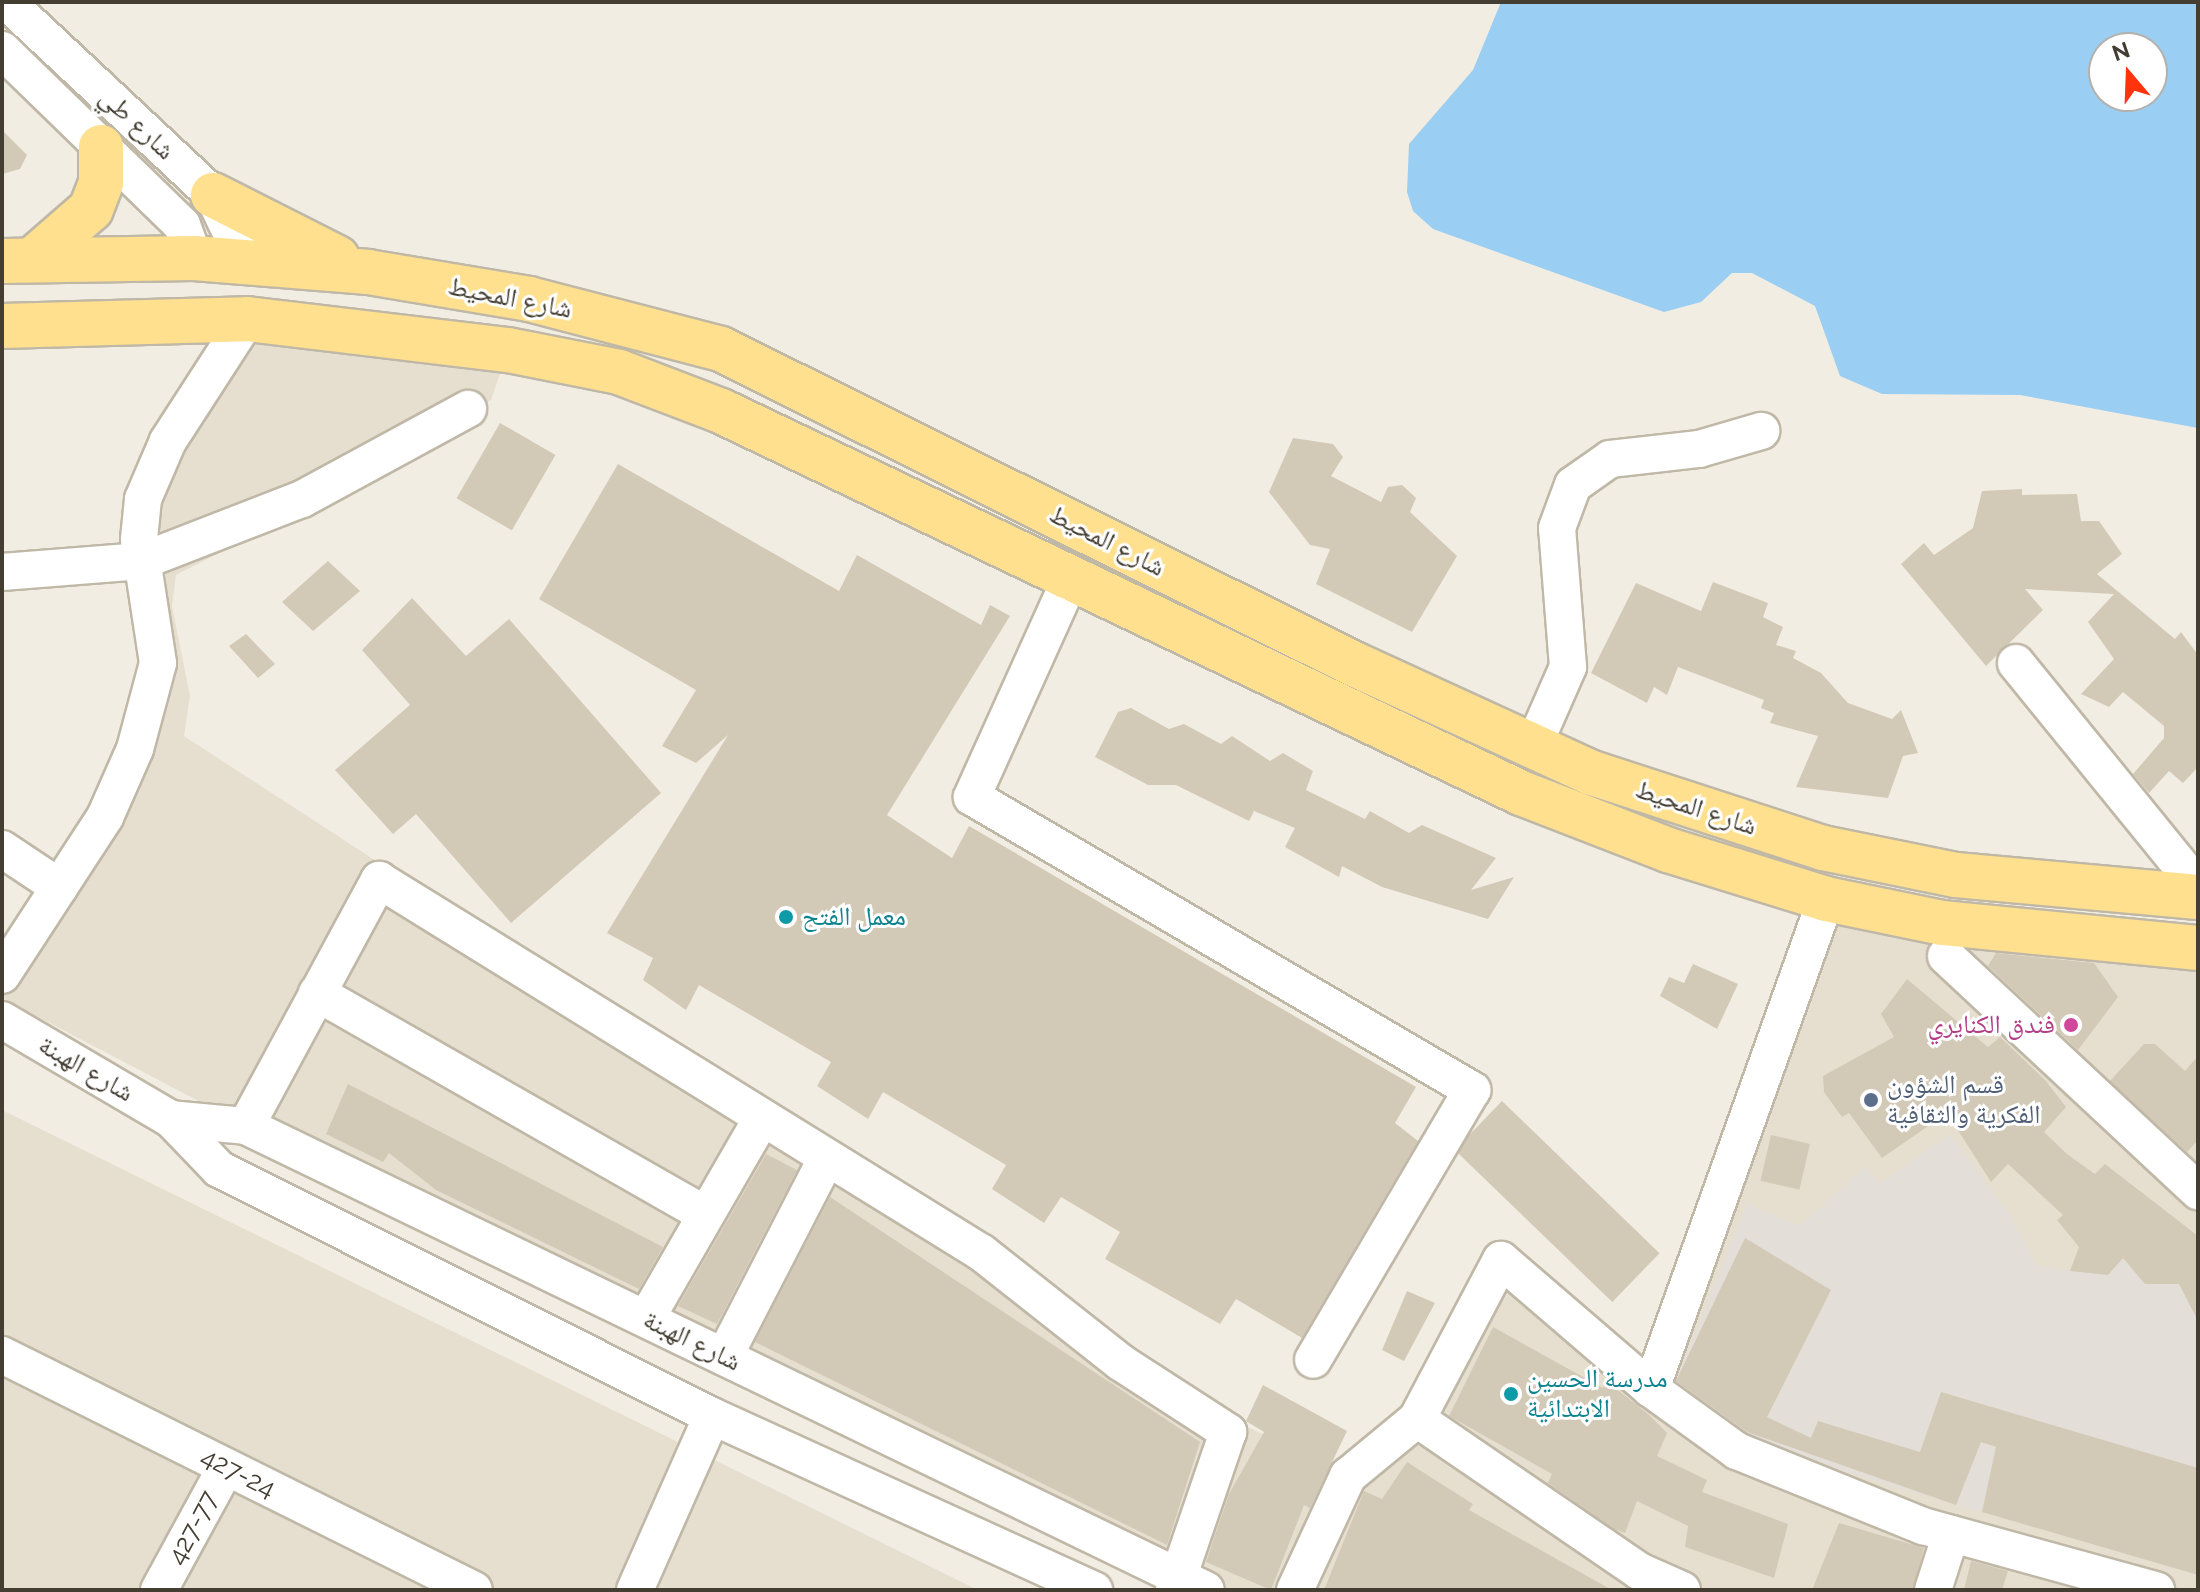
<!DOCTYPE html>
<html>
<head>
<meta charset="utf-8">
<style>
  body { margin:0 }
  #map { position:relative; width:2200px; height:1592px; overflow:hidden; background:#f2ede2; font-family:Raleway,"Noto Naskh Arabic",sans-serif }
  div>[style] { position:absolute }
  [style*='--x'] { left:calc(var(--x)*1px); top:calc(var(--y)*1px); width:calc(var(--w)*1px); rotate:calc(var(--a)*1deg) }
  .residential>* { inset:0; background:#e6dfd0 }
  .industrial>* { inset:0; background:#e3ded7 }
  .water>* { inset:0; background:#9acef3 }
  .building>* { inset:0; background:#d3c9b7; transform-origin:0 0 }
  .roads { filter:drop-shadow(2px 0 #c0b8a7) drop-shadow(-2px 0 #c0b8a7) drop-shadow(0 2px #c0b8a7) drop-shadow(0 -2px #c0b8a7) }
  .minor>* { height:36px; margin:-18px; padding:0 18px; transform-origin:18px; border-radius:18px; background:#fff }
  .major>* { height:44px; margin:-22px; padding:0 22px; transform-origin:22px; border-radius:22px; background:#ffe08e }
  .dots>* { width:22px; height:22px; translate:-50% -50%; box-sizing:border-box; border:4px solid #fff; border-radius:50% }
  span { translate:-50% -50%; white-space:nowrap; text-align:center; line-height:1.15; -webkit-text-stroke:6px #fff; paint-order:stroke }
  .street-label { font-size:26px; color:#433d32 }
  .culture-label { font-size:26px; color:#0d838f }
  .left { translate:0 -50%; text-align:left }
  .hotel-label { font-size:26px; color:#b23c85 }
  .right { translate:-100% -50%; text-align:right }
  .service-label { font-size:26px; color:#4e5e75 }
  .frame { position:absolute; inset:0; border:4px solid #433d32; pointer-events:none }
  .north { position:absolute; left:2088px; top:32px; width:80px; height:80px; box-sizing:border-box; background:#fff; border:2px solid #b4b1ad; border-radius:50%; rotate:341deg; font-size:22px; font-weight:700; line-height:32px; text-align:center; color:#433d32 }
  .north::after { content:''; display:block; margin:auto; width:28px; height:36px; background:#ff330c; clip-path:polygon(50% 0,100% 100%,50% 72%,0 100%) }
</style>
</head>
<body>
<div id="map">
  <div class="residential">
    <i style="clip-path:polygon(219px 332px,508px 350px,491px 400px,425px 448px,176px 575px,172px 606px,190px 696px,184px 736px,1244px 1425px,1347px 1476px,1417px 1419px,1501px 1260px,1650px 1388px,1826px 899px,2198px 948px,2198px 1590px,1206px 1590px,246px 1126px,2px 998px,2px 973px,150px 709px,139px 539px)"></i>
    <i style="clip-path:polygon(2px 1110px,678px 1442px,978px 1590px,2px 1590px)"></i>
  </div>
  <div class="industrial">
    <i style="clip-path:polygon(1950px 1134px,2012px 1218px,2036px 1265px,2070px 1271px,2123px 1258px,2145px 1283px,2177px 1283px,2198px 1303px,2198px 1575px,1752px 1445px,1675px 1383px,1747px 1204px,1800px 1226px,1865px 1167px,1881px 1183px)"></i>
  </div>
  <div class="water">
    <i style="clip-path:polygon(evenodd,1501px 2px,2198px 2px,2198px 428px,2020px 395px,1882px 394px,1840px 376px,1815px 306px,1752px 273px,1732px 273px,1701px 302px,1664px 312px,1433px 229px,1413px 211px,1407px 192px,1409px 144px,1473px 70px,1501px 2px,2104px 48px,2152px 48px,2152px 96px,2104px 96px,2104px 48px)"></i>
  </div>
  <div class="building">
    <i style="clip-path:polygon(2px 130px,27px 155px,20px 169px,2px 174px)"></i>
    <i style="left:500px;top:423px;width:64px;height:87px;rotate:30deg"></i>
    <i style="clip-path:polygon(1293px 438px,1333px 444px,1343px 457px,1331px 476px,1381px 502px,1388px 487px,1402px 485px,1416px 498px,1410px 512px,1457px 556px,1412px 632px,1316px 584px,1330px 549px,1310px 545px,1269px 492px)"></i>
    <i style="clip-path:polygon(618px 464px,839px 591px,857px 555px,981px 625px,990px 605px,1010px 616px,887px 815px,952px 858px,969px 826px,1416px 1087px,1395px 1123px,1418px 1141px,1302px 1338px,1236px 1299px,1220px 1324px,1105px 1259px,1120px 1232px,1061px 1197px,1044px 1223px,992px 1189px,1006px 1165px,883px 1092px,868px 1119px,817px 1086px,831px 1062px,699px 985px,686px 1010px,643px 980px,653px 958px,607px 933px,728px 735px,696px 763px,662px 746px,696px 690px,539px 599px)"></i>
    <i style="clip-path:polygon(2022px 489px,2022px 495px,2077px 494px,2081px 521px,2099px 521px,2122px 554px,2097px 574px,2175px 639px,2181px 632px,2198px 655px,2198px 767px,2183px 783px,2169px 771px,2149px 793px,2133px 774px,2164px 738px,2164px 726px,2123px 692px,2109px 707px,2081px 694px,2114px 659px,2088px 622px,2114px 594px,2025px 589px,2043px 610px,1986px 666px,1901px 564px,1924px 543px,1934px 555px,1973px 528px,1982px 491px)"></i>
    <i style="clip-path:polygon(328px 561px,360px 591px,313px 631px,282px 602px)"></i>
    <i style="clip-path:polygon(1713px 582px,1768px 603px,1763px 617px,1783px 627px,1776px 645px,1796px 651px,1793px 658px,1821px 673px,1848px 703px,1892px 719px,1901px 710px,1918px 753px,1903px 756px,1888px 798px,1796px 787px,1818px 736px,1770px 723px,1774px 713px,1761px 708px,1764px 700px,1678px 667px,1667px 695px,1654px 687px,1647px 703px,1591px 673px,1636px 583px,1701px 611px)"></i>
    <i style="clip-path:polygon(412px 598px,466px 656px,509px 619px,661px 793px,511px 923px,416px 814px,393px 834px,335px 770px,410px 705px,362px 650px)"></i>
    <i style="clip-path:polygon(246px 634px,275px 664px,258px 678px,229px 646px)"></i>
    <i style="clip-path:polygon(1131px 708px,1169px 729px,1184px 724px,1221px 744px,1232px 736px,1270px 761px,1283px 753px,1313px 771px,1306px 790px,1365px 819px,1370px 811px,1409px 833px,1422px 825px,1496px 858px,1471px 890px,1514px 877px,1488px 919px,1382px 887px,1342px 866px,1339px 877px,1285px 847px,1295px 828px,1254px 811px,1249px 821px,1176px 785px,1148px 785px,1095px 757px,1118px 712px)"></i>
    <i style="clip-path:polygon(1996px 953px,2094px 963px,2118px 997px,2078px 1050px,1988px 966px)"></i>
    <i style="clip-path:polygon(1693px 964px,1738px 984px,1717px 1029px,1660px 996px,1669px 977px,1684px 983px)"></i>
    <i style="clip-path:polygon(1907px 979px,1988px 1047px,2000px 1037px,2045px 1080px,2066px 1107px,2044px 1132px,2067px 1154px,2095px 1174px,2105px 1164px,2198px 1236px,2198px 1321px,2179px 1284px,2145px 1284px,2123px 1258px,2108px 1275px,2070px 1271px,2079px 1247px,2057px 1220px,2063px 1215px,2008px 1164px,1991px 1182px,1947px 1113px,1882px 1158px,1849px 1113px,1842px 1117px,1824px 1092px,1823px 1076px,1894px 1037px,1881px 1014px)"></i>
    <i style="clip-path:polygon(2144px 1044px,2155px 1044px,2185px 1071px,2198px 1056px,2198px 1140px,2187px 1152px,2110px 1081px)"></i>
    <i style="clip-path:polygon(348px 1084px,663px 1247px,639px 1289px,436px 1190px,389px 1153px,383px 1162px,326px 1134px)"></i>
    <i style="left:1502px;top:1101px;width:219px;height:68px;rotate:44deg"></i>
    <i style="left:1771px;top:1135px;width:40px;height:47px;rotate:13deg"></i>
    <i style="clip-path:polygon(766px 1154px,797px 1170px,717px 1324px,678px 1306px)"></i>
    <i style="clip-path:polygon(830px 1197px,1200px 1442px,1167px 1545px,755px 1342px)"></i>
    <i style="clip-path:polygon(1745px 1238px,1831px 1290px,1767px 1417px,1811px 1438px,1818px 1421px,1920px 1452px,1941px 1392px,2198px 1468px,2198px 1575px,1982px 1512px,1996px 1447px,1981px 1442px,1956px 1505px,1747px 1432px,1676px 1381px)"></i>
    <i style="clip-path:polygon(1407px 1291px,1435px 1303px,1404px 1361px,1382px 1350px)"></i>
    <i style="clip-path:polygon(1493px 1327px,1603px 1388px,1605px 1380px,1648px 1414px,1667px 1433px,1657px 1456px,1707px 1480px,1702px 1492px,1788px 1524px,1774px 1578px,1685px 1547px,1688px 1526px,1637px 1501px,1625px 1533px,1614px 1529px,1548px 1483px,1552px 1474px,1449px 1416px)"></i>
    <i style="clip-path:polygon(1263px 1385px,1347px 1431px,1310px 1508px,1304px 1505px,1271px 1590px,1206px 1562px,1229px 1494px,1264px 1432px,1246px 1421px)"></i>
    <i style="clip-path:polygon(1407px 1462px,1473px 1504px,1469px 1510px,1612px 1590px,1324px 1590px,1364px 1491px,1382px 1499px)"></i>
    <i style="clip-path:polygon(1839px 1523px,1924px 1548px,1913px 1590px,1812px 1590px)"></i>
    <i style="clip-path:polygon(1971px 1561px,2008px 1571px,2002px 1590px,1964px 1590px)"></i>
  </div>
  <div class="roads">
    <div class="minor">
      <i style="--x:7;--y:2;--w:282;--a:43.1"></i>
      <i style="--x:213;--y:195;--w:74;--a:64.5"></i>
      <i style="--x:2;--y:50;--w:251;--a:44.2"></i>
      <i style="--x:182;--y:225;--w:35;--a:70"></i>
      <i style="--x:2;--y:572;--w:140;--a:-4.5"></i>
      <i style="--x:142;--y:561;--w:172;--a:-21.2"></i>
      <i style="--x:302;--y:499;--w:189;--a:-28.5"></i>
      <i style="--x:1069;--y:582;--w:236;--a:114.3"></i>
      <i style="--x:972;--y:797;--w:580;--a:30.37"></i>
      <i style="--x:1472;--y:1090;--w:313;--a:120.5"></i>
      <i style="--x:2016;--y:663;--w:289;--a:50.9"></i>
      <i style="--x:1532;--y:749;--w:90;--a:-66.3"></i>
      <i style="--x:1568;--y:667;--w:139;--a:-94.5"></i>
      <i style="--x:1557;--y:528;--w:46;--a:-69.6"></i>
      <i style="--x:1573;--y:485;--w:45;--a:-35.1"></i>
      <i style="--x:1610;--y:459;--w:90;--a:-6.4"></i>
      <i style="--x:1699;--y:449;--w:65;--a:-16.2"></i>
      <i style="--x:2;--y:849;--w:69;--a:33.7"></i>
      <i style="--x:1946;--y:956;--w:345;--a:43"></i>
      <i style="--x:2;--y:975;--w:189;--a:-56.9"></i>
      <i style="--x:105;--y:817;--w:74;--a:-66.2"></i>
      <i style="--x:135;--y:749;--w:89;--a:-75"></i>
      <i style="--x:158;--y:663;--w:125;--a:-98.7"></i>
      <i style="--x:139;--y:539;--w:40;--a:-84.3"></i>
      <i style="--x:143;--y:499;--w:63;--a:-66.7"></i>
      <i style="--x:168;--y:441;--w:145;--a:-57.1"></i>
      <i style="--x:317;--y:993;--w:444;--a:29.7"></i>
      <i style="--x:2;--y:1020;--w:196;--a:30.4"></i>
      <i style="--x:171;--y:1119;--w:69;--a:46.2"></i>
      <i style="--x:219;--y:1169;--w:551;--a:26.61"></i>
      <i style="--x:712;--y:1416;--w:420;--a:24.5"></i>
      <i style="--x:171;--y:1119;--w:75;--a:5.3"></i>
      <i style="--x:246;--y:1126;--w:1066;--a:25.8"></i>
      <i style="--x:246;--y:1126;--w:280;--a:-61.6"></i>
      <i style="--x:379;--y:880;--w:709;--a:31.74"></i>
      <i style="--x:982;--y:1253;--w:176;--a:38.3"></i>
      <i style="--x:1120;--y:1362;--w:129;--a:32.9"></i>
      <i style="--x:1228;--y:1432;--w:167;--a:108.9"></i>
      <i style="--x:646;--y:1319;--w:230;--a:-60"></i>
      <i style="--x:2;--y:1355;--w:527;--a:26.47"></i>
      <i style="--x:724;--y:1357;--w:223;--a:-62.7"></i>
      <i style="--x:1651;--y:1389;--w:520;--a:-70.35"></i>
      <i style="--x:1417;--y:1419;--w:269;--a:34.4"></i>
      <i style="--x:1639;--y:1571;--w:47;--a:23.8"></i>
      <i style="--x:159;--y:1590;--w:140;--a:-61.4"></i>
      <i style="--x:635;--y:1590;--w:190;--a:-66.1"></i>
      <i style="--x:1295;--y:1590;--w:126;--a:-65.1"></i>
      <i style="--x:1348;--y:1476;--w:89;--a:-39.6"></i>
      <i style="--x:1417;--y:1419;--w:180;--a:-62.2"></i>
      <i style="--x:1501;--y:1260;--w:198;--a:40.7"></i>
      <i style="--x:1651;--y:1389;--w:106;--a:35.8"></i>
      <i style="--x:1737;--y:1451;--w:201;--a:22"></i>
      <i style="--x:1923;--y:1526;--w:242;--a:15.4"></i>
      <i style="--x:1933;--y:1590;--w:59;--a:-72.2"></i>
    </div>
    <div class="major">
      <i style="--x:213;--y:195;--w:139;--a:26.9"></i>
      <i style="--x:38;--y:255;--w:70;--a:-41"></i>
      <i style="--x:91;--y:209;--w:28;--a:-69"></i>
      <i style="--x:101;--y:183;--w:36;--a:-90"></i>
      <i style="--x:2;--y:261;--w:192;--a:-0.9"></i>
      <i style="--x:194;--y:258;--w:175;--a:4.6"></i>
      <i style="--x:368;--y:272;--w:163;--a:9.5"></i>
      <i style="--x:529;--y:299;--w:198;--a:14.6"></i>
      <i style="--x:721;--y:349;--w:709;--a:26.46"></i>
      <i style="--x:1356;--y:665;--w:260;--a:24.6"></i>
      <i style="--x:1592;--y:773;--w:243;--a:18"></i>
      <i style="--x:1823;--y:848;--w:136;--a:11.5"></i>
      <i style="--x:1956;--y:875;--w:243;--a:5.2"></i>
      <i style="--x:2;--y:326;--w:245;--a:-1.6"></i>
      <i style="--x:247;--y:319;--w:263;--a:6.8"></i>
      <i style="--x:508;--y:350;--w:113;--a:11.2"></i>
      <i style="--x:619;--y:372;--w:109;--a:20.9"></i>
      <i style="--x:721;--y:411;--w:887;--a:25.52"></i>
      <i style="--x:1521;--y:793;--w:158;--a:21.2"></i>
      <i style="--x:1668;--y:850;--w:165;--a:17.2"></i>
      <i style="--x:1826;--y:899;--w:119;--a:11.6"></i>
      <i style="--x:1943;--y:923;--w:256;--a:5.6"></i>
    </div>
  </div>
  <div class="dots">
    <i style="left:786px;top:917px;background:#0f9aa8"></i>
    <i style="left:2071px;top:1025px;background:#d1479c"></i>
    <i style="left:1871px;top:1100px;background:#5c6f8a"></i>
    <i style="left:1511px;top:1394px;background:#0f9aa8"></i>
  </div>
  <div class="street-label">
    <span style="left:137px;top:124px;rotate:43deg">شارع طي</span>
    <span style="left:510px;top:298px;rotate:11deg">شارع المحيط</span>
    <span style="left:1107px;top:541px;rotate:27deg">شارع المحيط</span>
    <span style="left:1696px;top:808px;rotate:18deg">شارع المحيط</span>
    <span style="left:86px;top:1069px;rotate:30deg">شارع الهبنة</span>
    <span style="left:692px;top:1341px;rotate:26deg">شارع الهبنة</span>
    <span style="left:238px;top:1473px;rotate:27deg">427-24</span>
    <span style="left:193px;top:1528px;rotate:-62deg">427-77</span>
  </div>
  <div class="culture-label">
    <span class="left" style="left:802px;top:917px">معمل الفتح</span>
    <span class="left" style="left:1527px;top:1394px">مدرسة الحسين<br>الابتدائية</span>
  </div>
  <div class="hotel-label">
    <span class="right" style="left:2055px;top:1025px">فندق الكنايري</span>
  </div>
  <div class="service-label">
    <span class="left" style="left:1887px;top:1100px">قسم الشؤون<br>الفكرية والثقافية</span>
  </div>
  <div class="frame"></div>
  <div class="north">N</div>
</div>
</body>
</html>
